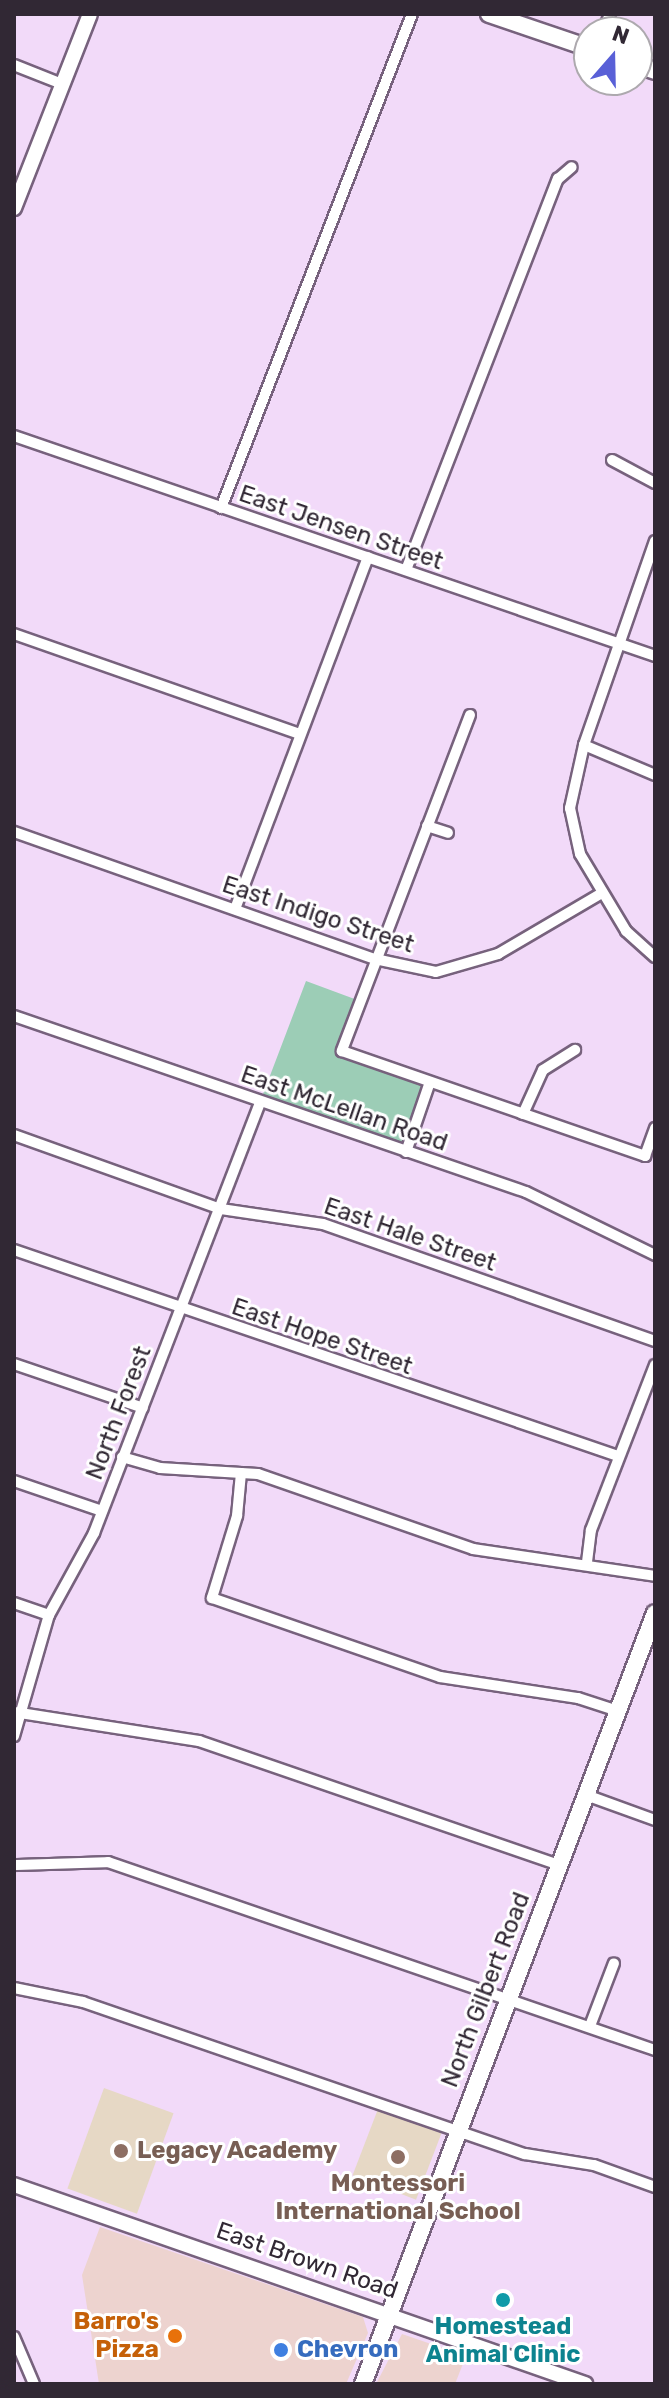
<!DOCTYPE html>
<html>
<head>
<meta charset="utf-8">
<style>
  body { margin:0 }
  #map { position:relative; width:669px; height:2398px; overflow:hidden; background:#f2daf9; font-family:Rubik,sans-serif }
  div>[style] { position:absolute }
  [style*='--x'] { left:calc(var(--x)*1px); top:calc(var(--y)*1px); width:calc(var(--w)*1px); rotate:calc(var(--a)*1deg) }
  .commercial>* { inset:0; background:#edd3cf }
  .education>* { inset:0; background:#e6d8c5; transform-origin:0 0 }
  .green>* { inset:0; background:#9ccdb6 }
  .roads { filter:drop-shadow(2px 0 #77627d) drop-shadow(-2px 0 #77627d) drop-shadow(0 2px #77627d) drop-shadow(0 -2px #77627d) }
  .minor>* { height:10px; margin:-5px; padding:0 5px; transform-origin:5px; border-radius:5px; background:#fff }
  .tertiary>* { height:14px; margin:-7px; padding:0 7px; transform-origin:7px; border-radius:7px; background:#fff }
  .secondary>* { height:14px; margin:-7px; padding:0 7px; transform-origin:7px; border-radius:7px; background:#fff }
  .primary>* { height:16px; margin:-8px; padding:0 8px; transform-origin:8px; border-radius:8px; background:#fff }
  .dots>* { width:22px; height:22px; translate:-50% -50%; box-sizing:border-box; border:4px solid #fff; border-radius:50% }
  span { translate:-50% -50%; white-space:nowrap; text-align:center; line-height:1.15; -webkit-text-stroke:6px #fff; paint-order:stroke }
  .street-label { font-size:24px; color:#312834 }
  .education-label { font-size:24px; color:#785e54; font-weight:700 }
  .left { translate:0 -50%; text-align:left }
  .food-label { font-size:24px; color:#c56008; font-weight:700 }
  .right { translate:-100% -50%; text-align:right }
  .culture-label { font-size:24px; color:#0d838f; font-weight:700 }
  .shop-label { font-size:24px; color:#366cbe; font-weight:700 }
  .frame { position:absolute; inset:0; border:16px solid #312834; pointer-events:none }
  .north { position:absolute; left:573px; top:16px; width:80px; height:80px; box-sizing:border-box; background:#fff; border:2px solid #ada9ae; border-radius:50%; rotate:20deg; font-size:22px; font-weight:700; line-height:32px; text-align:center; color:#312834 }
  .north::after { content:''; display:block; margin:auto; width:28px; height:36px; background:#5960d7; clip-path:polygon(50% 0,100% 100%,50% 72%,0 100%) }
</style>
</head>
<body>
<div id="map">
  <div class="commercial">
    <i style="clip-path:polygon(100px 2227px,363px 2317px,368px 2333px,346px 2384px,99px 2384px,82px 2275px)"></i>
    <i style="clip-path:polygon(402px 2334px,466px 2356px,455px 2384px,376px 2384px)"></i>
  </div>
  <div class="education">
    <i style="left:104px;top:2088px;width:74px;height:107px;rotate:20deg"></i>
    <i style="left:378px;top:2109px;width:68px;height:71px;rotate:21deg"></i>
  </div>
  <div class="green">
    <i style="clip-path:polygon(306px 981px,360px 1001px,342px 1051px,430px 1082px,406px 1152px,260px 1102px)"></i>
  </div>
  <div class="roads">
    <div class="minor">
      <i style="--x:603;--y:32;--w:19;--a:-69"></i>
      <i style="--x:14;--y:65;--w:52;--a:21.6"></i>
      <i style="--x:14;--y:436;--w:678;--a:18.94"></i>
      <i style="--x:612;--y:460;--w:49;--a:28.1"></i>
      <i style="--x:221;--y:508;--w:530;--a:-68.86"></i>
      <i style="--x:655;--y:541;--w:216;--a:109.2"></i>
      <i style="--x:584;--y:745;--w:65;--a:102.5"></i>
      <i style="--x:570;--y:808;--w:47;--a:77.7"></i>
      <i style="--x:580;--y:854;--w:90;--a:59.1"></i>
      <i style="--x:626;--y:931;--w:39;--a:42"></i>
      <i style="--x:406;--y:570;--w:420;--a:-68.8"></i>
      <i style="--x:558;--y:179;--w:18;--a:-41"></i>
      <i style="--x:14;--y:634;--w:303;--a:19.3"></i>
      <i style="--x:470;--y:715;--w:360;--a:110.9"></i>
      <i style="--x:342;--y:1051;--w:321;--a:19.1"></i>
      <i style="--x:645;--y:1156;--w:30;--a:-70"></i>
      <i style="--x:584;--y:745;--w:77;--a:22.9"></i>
      <i style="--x:427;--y:826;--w:22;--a:18"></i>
      <i style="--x:14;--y:832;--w:383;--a:19.4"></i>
      <i style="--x:375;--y:959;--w:62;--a:12"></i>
      <i style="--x:436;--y:972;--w:65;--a:-16.2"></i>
      <i style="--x:498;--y:954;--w:121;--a:-30.4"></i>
      <i style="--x:235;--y:909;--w:376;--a:-69.3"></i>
      <i style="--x:14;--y:1016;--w:541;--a:18.97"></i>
      <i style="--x:526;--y:1192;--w:144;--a:26"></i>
      <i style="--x:523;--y:1114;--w:48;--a:-65.6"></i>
      <i style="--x:543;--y:1070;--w:38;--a:-32"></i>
      <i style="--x:14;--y:1135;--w:220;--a:19.7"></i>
      <i style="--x:221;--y:1209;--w:103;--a:8.4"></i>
      <i style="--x:323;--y:1224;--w:352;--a:19.4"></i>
      <i style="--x:406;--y:1152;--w:74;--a:-71.1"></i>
      <i style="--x:14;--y:1250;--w:638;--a:18.83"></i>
      <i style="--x:14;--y:1364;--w:136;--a:18.8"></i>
      <i style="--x:122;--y:1457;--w:40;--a:16"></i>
      <i style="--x:160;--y:1468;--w:98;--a:3.5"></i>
      <i style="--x:258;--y:1474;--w:228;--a:19.2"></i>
      <i style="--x:473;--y:1549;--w:184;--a:8.4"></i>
      <i style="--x:241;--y:1473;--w:43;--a:95.3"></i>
      <i style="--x:237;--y:1516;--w:86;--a:107"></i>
      <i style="--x:212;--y:1598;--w:241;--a:19.1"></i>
      <i style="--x:440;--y:1677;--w:140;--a:8.7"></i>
      <i style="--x:578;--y:1698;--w:42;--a:18"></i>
      <i style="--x:14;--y:1481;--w:93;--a:18.8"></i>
      <i style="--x:587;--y:1562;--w:32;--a:-83"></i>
      <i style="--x:591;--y:1530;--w:177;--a:-68.8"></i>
      <i style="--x:14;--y:1603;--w:37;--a:19"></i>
      <i style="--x:14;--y:1712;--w:187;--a:8.9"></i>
      <i style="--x:199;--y:1741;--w:382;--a:19"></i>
      <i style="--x:14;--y:1736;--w:126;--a:-73.9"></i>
      <i style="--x:49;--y:1615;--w:94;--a:-61.2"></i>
      <i style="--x:94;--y:1533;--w:462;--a:-68.9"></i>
      <i style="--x:586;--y:1795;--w:73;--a:19.9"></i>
      <i style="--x:14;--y:1865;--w:94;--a:-1.8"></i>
      <i style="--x:108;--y:1862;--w:578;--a:18.97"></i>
      <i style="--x:14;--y:1988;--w:70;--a:11.5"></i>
      <i style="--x:83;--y:2002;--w:467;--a:19"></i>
      <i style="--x:525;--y:2154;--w:70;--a:9.1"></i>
      <i style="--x:594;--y:2165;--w:65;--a:19.8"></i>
      <i style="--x:590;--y:2026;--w:67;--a:-69.1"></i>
      <i style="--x:14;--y:2337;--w:51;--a:66.9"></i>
    </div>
    <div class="tertiary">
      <i style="--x:14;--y:208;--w:208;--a:-68.6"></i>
    </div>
    <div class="secondary">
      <i style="--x:14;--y:2185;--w:605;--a:19.21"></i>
    </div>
    <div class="primary">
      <i style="--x:489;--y:14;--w:106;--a:18.8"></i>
      <i style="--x:637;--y:65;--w:19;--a:18"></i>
      <i style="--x:363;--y:2384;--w:824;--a:-69.26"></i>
    </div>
  </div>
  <div class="dots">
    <i style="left:121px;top:2151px;background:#8d6e63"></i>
    <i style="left:398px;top:2157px;background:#8d6e63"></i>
    <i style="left:503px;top:2300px;background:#0f9aa8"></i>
    <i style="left:175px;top:2336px;background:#e8710a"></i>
    <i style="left:281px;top:2350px;background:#3f7fe0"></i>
  </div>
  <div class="street-label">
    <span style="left:341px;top:528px;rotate:19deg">East Jensen Street</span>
    <span style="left:318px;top:915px;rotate:18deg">East Indigo Street</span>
    <span style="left:344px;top:1109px;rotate:19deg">East McLellan Road</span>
    <span style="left:410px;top:1235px;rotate:19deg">East Hale Street</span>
    <span style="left:322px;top:1337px;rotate:19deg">East Hope Street</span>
    <span style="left:119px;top:1413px;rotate:-69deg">North Forest</span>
    <span style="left:486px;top:1990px;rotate:-69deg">North Gilbert Road</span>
    <span style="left:307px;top:2261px;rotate:19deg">East Brown Road</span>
  </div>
  <div class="education-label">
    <span class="left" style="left:137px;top:2151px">Legacy Academy</span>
    <span style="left:398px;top:2198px">Montessori<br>International School</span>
  </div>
  <div class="food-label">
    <span class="right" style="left:159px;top:2336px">Barro's<br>Pizza</span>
  </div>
  <div class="culture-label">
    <span style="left:503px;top:2341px">Homestead<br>Animal Clinic</span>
  </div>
  <div class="shop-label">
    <span class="left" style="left:297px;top:2350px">Chevron</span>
  </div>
  <div class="frame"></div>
  <div class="north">N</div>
</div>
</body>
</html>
